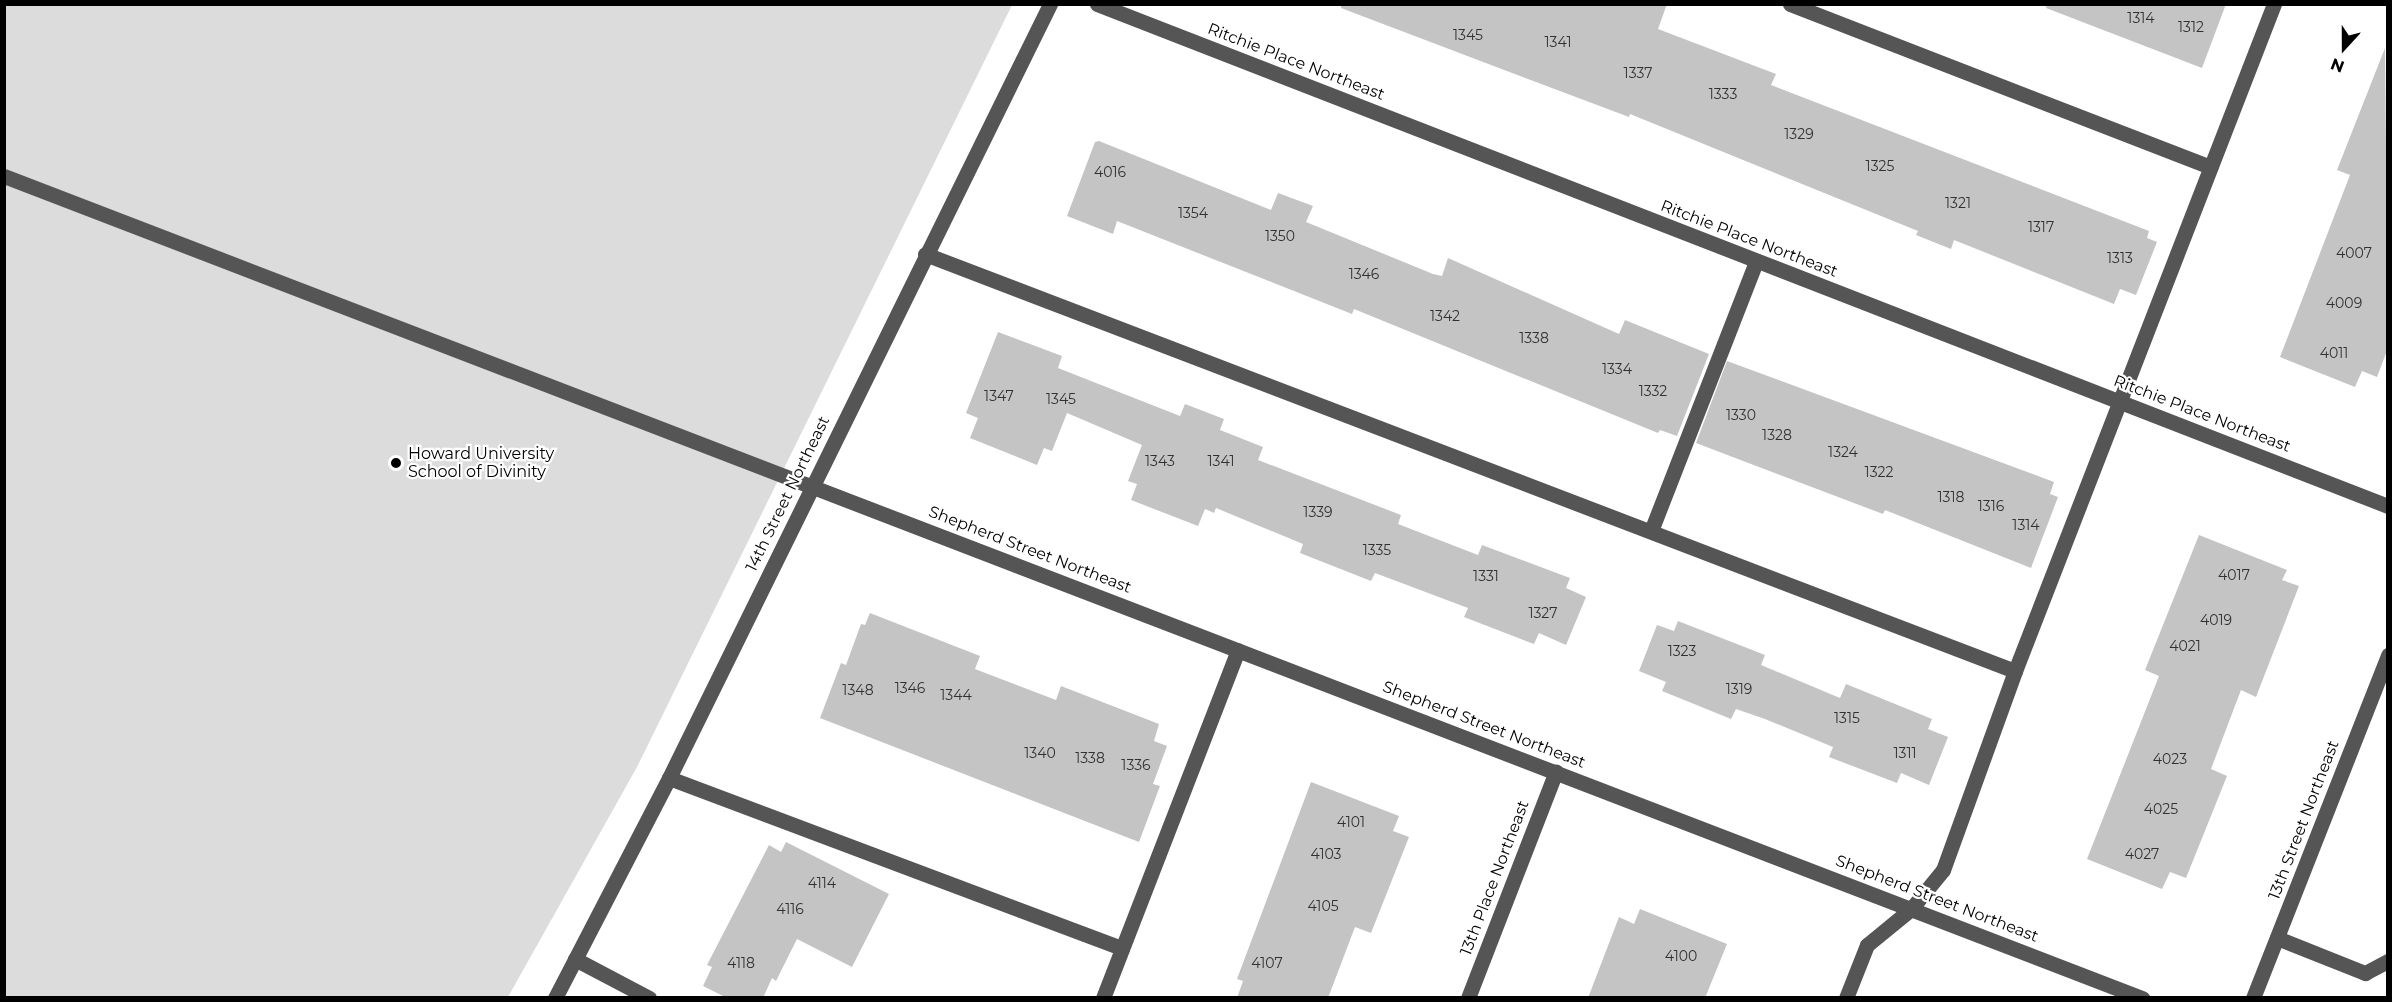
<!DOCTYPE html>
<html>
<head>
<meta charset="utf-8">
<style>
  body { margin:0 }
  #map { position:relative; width:2392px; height:1002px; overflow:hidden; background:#fff; font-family:Montserrat,sans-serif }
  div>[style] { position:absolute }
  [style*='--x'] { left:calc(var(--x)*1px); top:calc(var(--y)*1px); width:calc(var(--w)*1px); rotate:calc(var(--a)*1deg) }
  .green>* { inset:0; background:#dcdcdc }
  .building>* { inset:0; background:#c4c4c4 }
  .minor>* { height:15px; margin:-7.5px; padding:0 7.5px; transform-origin:7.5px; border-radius:7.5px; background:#555 }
  .dots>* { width:16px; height:16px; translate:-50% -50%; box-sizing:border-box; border:3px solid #fff; border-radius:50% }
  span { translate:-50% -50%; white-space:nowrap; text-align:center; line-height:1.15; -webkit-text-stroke:4.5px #fff; paint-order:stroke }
  .number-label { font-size:14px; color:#313131 }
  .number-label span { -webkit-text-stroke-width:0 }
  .street-label { font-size:16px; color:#000 }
  .poi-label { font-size:16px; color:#000 }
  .left { translate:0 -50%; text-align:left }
  .frame { position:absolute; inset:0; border:6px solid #000; pointer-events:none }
  .north { position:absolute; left:2314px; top:18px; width:60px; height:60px; -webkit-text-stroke:4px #fff; paint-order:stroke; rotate:201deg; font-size:16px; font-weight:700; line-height:24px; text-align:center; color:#000 }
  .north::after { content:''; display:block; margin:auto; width:21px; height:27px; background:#000; clip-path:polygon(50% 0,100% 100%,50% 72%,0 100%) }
</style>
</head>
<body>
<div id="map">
  <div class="green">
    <i style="clip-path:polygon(5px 5px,1012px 5px,637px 767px,508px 997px,5px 998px)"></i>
  </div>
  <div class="building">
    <i style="clip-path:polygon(1341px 4px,1667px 4px,1658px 29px,1776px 74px,1771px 85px,2149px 231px,2147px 238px,2157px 242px,2136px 295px,2120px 289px,2114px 304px,1954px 240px,1951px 249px,1916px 235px,1918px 231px,1630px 114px,1629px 117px,1470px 57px,1341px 8px)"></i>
    <i style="clip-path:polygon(2047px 4px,2226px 4px,2202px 68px,2046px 8px)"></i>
    <i style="clip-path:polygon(2385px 48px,2388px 348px,2377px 377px,2362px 371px,2355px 387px,2280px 357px,2350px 175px,2337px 170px)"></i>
    <i style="clip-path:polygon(1099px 141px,1271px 210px,1278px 193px,1313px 206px,1306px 222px,1433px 274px,1442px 276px,1448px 258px,1619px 334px,1625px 320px,1709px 354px,1677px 436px,1660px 430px,1658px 433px,1354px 309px,1352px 314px,1117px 221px,1113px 234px,1067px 216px,1095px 142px)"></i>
    <i style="clip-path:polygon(998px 332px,1062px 356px,1058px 368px,1180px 416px,1185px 404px,1224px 419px,1220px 430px,1263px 447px,1258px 460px,1401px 515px,1398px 524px,1478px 555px,1482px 545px,1570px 578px,1566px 588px,1586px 597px,1566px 645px,1539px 633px,1534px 644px,1464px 617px,1468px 608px,1375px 573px,1371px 581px,1300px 553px,1303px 544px,1216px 508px,1214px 513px,1205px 509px,1198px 526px,1131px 500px,1137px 484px,1128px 481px,1142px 445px,1067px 413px,1052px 451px,1044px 448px,1037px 465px,970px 438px,978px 418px,966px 413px)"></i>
    <i style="clip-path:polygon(1727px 361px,2054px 482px,2050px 494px,2058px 497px,2031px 568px,1885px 510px,1883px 514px,1696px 443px)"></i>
    <i style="clip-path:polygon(2199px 535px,2287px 570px,2282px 580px,2299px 586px,2256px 697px,2241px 690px,2211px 769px,2227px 776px,2186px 878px,2170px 872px,2162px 889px,2087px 859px,2159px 676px,2145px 670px)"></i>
    <i style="clip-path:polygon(870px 613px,980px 656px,975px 669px,1056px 700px,1061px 686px,1159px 724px,1154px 741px,1167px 746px,1153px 784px,1160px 786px,1139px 842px,820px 718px,841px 663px,846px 665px,861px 624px,865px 625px)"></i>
    <i style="clip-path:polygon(1678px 621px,1765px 655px,1761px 665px,1840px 698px,1846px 684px,1932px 719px,1928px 729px,1948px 737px,1929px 785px,1901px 773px,1897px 783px,1829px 757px,1833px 747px,1765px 719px,1736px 709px,1731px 719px,1662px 691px,1666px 682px,1639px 671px,1657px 625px,1674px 631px)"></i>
    <i style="clip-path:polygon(1311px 782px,1399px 816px,1393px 831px,1409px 837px,1371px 933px,1355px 927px,1328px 998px,1237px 998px,1243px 981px,1237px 979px)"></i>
    <i style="clip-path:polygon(786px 842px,889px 894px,852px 967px,797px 939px,776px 981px,772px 978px,763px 998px,727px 998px,703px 986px,712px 967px,707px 965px,769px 845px,781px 852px)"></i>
    <i style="clip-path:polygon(1640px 909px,1727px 944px,1705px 998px,1588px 998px,1619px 917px,1634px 924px)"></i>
  </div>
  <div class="minor">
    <i style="--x:1097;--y:4;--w:1385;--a:21.25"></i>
    <i style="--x:1790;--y:4;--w:451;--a:21.2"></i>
    <i style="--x:4;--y:176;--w:2291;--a:21.03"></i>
    <i style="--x:925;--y:254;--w:1167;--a:20.94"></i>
    <i style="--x:1651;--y:531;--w:290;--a:-68.7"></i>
    <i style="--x:669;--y:778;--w:484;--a:20.6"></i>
    <i style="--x:2277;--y:938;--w:95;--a:21.7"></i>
    <i style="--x:2365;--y:973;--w:26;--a:-28"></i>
    <i style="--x:575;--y:959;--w:84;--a:27.8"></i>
    <i style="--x:555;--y:998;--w:248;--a:-62.6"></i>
    <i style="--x:669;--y:778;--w:863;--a:-63.79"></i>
    <i style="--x:1103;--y:998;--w:373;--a:-68.8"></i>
    <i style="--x:1468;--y:998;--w:243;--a:-68.8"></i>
    <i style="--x:1846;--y:998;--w:57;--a:-68.4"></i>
    <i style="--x:1867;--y:945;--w:57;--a:-39.3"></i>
    <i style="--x:1911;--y:909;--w:50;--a:-50.6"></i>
    <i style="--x:1943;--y:870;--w:212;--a:-70.1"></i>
    <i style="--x:2015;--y:671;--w:716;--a:-68.78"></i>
    <i style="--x:2253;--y:998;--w:369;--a:-68.5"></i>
  </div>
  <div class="dots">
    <i style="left:396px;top:463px;background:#000"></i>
  </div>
  <div class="number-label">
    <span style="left:2141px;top:18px">1314</span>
    <span style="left:2191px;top:27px">1312</span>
    <span style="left:1468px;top:35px">1345</span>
    <span style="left:1558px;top:42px">1341</span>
    <span style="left:1638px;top:73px">1337</span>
    <span style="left:1723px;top:94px">1333</span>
    <span style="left:1799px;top:134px">1329</span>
    <span style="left:1880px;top:166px">1325</span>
    <span style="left:1110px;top:172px">4016</span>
    <span style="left:1958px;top:203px">1321</span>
    <span style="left:1193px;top:213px">1354</span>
    <span style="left:2041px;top:227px">1317</span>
    <span style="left:1280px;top:236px">1350</span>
    <span style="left:2354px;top:253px">4007</span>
    <span style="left:2120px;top:258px">1313</span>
    <span style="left:1364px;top:274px">1346</span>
    <span style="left:2344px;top:303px">4009</span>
    <span style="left:1445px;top:316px">1342</span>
    <span style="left:1534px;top:338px">1338</span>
    <span style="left:2334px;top:353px">4011</span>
    <span style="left:1617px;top:369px">1334</span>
    <span style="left:1653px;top:391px">1332</span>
    <span style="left:999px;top:396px">1347</span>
    <span style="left:1061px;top:399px">1345</span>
    <span style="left:1741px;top:415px">1330</span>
    <span style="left:1777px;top:435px">1328</span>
    <span style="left:1843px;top:452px">1324</span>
    <span style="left:1160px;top:461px">1343</span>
    <span style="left:1221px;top:461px">1341</span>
    <span style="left:1879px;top:472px">1322</span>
    <span style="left:1951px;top:497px">1318</span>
    <span style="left:1991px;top:506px">1316</span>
    <span style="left:1318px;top:512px">1339</span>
    <span style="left:2026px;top:525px">1314</span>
    <span style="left:1377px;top:550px">1335</span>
    <span style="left:2234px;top:575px">4017</span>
    <span style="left:1486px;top:576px">1331</span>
    <span style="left:1543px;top:613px">1327</span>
    <span style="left:2216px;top:620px">4019</span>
    <span style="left:2185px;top:646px">4021</span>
    <span style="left:1682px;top:651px">1323</span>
    <span style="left:910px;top:688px">1346</span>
    <span style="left:1739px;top:689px">1319</span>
    <span style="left:858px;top:690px">1348</span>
    <span style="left:956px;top:695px">1344</span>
    <span style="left:1847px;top:718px">1315</span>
    <span style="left:1040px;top:753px">1340</span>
    <span style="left:1905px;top:753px">1311</span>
    <span style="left:1090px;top:758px">1338</span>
    <span style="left:2170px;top:759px">4023</span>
    <span style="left:1136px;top:765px">1336</span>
    <span style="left:2161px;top:809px">4025</span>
    <span style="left:1351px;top:822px">4101</span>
    <span style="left:1326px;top:854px">4103</span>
    <span style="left:2142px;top:854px">4027</span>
    <span style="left:822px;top:883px">4114</span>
    <span style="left:1323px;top:906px">4105</span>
    <span style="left:790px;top:909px">4116</span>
    <span style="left:1681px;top:956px">4100</span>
    <span style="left:741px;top:963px">4118</span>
    <span style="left:1267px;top:963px">4107</span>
  </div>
  <div class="street-label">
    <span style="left:1296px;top:62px;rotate:21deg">Ritchie Place Northeast</span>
    <span style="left:1749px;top:239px;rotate:21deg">Ritchie Place Northeast</span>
    <span style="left:2202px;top:414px;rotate:21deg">Ritchie Place Northeast</span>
    <span style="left:788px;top:494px;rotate:-64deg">14th Street Northeast</span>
    <span style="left:1030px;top:550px;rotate:21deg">Shepherd Street Northeast</span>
    <span style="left:1484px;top:725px;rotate:21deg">Shepherd Street Northeast</span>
    <span style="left:2304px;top:820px;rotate:-69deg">13th Street Northeast</span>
    <span style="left:1495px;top:878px;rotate:-69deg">13th Place Northeast</span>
    <span style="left:1937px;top:899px;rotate:21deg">Shepherd Street Northeast</span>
  </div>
  <div class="poi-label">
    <span class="left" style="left:408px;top:463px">Howard University<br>School of Divinity</span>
  </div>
  <div class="frame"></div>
  <div class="north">N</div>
</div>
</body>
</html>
